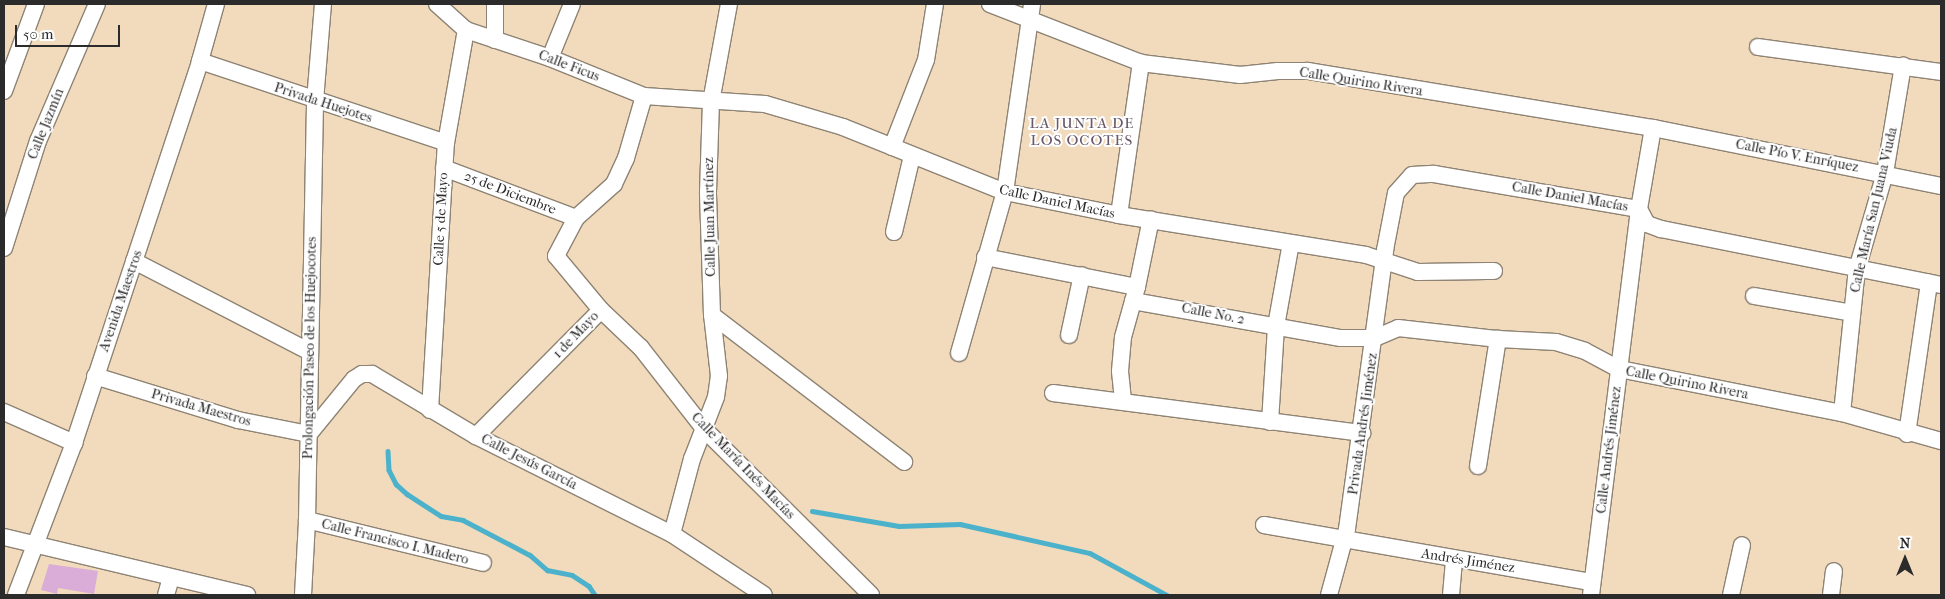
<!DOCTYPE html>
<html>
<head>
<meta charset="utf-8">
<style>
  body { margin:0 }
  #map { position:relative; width:1945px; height:599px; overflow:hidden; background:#f1dbbc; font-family:"IM FELL French Canon",serif }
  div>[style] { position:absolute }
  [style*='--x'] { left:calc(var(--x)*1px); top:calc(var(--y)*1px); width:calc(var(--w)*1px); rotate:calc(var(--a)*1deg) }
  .stream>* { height:4.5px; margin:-2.25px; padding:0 2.25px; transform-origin:2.25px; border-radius:2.25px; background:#4cb2cb }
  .building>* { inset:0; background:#daadd8 }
  .roads { filter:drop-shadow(1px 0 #8e8374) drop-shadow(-1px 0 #8e8374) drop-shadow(0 1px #8e8374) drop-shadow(0 -1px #8e8374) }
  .minor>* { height:16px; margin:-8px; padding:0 8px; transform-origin:8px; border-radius:8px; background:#fff }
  span { translate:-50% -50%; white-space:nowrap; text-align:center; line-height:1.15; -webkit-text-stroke:4px #fff; paint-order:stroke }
  .street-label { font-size:14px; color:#2b2b2b }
  .neighbourhood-label { font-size:15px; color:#685868; letter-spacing:1px }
  .frame { position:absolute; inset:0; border:5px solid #2b2b2b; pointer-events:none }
  .north { position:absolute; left:1880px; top:534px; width:50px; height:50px; -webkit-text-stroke:4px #fff; paint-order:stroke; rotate:0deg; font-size:14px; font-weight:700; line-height:20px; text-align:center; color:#2b2b2b }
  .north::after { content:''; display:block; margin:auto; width:18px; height:22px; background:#2b2b2b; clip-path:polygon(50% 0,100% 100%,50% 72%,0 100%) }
  .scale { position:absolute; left:15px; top:25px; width:105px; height:22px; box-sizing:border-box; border:2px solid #2b2b2b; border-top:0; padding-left:6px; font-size:15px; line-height:18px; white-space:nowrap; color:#2b2b2b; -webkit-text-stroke:4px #fff; paint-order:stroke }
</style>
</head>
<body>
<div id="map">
  <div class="stream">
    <i style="--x:388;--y:451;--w:19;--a:87"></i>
    <i style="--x:389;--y:470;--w:16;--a:63"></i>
    <i style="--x:396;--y:484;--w:15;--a:42"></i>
    <i style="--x:407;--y:494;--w:40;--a:32.9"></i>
    <i style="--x:441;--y:516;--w:22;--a:10"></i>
    <i style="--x:463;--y:520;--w:76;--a:27.6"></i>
    <i style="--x:530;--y:555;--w:23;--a:41"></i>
    <i style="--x:547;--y:570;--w:25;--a:11"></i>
    <i style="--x:572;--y:575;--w:20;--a:33"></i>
    <i style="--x:589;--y:586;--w:11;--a:56"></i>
    <i style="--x:812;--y:511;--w:88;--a:9.8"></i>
    <i style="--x:899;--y:526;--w:61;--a:-1.9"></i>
    <i style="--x:960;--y:524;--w:133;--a:12.6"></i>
    <i style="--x:1090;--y:553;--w:88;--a:28.6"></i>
  </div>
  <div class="building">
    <i style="clip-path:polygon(49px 564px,98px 571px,94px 594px,58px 588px,57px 594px,41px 590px)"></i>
  </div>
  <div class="roads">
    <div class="minor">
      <i style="--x:437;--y:4;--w:39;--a:42"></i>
      <i style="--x:466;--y:30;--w:89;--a:18.4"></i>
      <i style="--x:550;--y:58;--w:101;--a:22"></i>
      <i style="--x:644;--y:96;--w:121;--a:3.8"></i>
      <i style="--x:765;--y:104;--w:81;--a:16.4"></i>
      <i style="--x:843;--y:127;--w:175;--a:21.9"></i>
      <i style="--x:1005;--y:192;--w:116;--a:11.4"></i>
      <i style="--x:1119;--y:215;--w:250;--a:9.2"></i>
      <i style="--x:1366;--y:255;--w:55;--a:18.1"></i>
      <i style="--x:1418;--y:272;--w:76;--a:-0.8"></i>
      <i style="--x:990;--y:4;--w:162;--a:21.3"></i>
      <i style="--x:1141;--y:63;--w:100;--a:6.9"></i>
      <i style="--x:1240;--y:75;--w:38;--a:-6"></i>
      <i style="--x:1278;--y:71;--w:30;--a:0"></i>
      <i style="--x:1308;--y:71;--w:350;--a:9.4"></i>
      <i style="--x:1653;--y:128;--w:294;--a:11.4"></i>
      <i style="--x:495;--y:40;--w:36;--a:-90"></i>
      <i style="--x:1758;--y:47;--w:185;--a:7.8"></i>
      <i style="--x:550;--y:58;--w:58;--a:-67.8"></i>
      <i style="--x:200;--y:61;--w:259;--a:18.4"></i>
      <i style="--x:4;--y:91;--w:93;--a:-69.8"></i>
      <i style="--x:644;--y:96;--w:65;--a:106.2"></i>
      <i style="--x:626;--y:158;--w:29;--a:115"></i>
      <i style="--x:614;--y:184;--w:51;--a:138.2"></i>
      <i style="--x:576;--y:218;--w:43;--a:117.8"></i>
      <i style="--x:556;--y:256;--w:70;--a:50.2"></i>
      <i style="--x:601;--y:310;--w:55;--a:43.5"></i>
      <i style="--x:641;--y:348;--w:104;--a:52"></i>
      <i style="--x:705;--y:430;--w:234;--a:44.8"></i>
      <i style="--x:892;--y:147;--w:93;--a:-68.7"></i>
      <i style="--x:926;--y:60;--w:57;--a:-80.9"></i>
      <i style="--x:444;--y:168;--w:141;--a:20.7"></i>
      <i style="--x:1119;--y:215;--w:154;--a:-81.8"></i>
      <i style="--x:894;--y:232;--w:78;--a:-76.7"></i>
      <i style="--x:4;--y:248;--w:112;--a:-72.4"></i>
      <i style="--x:38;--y:141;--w:149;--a:-66.7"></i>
      <i style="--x:985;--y:257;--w:155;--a:11.2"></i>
      <i style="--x:134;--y:261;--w:198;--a:27.3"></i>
      <i style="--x:1754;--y:296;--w:99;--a:9.8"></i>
      <i style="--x:1133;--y:301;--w:211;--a:10.1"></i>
      <i style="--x:1341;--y:338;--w:34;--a:0"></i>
      <i style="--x:1375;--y:338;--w:25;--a:-23"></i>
      <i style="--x:1398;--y:328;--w:101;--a:6.3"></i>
      <i style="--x:1498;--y:339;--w:58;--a:3"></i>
      <i style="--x:1556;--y:342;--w:30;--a:17"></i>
      <i style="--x:1585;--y:351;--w:38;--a:28"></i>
      <i style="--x:1619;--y:369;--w:227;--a:11.2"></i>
      <i style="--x:1842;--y:413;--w:103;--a:15.8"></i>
      <i style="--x:712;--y:315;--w:242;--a:37.4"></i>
      <i style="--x:1069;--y:335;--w:61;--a:-77.8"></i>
      <i style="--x:959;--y:353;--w:167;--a:-74.1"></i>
      <i style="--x:1005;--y:192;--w:190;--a:-81.8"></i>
      <i style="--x:95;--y:376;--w:150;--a:17.1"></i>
      <i style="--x:238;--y:420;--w:72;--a:11.2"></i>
      <i style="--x:309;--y:434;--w:71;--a:-50.7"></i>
      <i style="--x:354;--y:379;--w:9;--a:-32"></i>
      <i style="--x:362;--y:374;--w:10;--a:0"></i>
      <i style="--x:372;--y:374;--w:121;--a:30.8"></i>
      <i style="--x:476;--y:436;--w:219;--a:26.6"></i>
      <i style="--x:672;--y:534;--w:110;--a:33.5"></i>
      <i style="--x:1053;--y:393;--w:312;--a:7.4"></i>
      <i style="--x:1123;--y:400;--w:29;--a:-96"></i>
      <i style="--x:1120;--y:371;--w:34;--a:-85"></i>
      <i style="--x:1123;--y:337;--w:52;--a:-74.4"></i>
      <i style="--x:1137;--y:287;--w:69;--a:-78.4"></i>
      <i style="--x:430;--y:410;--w:267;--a:-86.6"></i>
      <i style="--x:446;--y:143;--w:115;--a:-80"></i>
      <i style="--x:4;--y:412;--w:77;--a:23.9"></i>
      <i style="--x:1842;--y:413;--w:145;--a:-84.1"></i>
      <i style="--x:1857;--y:269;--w:100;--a:-73.7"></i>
      <i style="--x:1885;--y:173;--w:109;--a:-80.5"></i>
      <i style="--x:1270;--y:422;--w:96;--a:-86.4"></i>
      <i style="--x:1276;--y:326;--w:84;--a:-79.8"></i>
      <i style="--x:1907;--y:434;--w:153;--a:-81.7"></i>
      <i style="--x:476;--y:436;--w:177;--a:-45.2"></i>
      <i style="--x:1478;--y:466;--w:129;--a:-81.1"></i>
      <i style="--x:307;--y:520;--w:181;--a:13.7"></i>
      <i style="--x:1264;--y:525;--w:333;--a:9.9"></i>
      <i style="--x:672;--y:534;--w:78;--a:-75.1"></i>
      <i style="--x:692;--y:459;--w:66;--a:-68.8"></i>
      <i style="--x:716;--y:397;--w:21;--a:-82"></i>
      <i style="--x:719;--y:376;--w:61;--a:-96.5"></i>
      <i style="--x:712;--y:315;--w:123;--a:-91.9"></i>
      <i style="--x:708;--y:192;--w:90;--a:-88.1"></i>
      <i style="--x:711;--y:102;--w:100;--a:-79.6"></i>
      <i style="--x:4;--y:537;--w:250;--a:13.4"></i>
      <i style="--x:16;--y:595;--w:163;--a:-69.1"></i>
      <i style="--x:74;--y:443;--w:402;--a:-71.7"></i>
      <i style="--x:200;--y:61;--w:59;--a:-74.3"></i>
      <i style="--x:166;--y:595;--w:18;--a:-74"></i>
      <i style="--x:303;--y:595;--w:75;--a:-86.9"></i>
      <i style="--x:307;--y:520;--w:419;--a:-88.9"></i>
      <i style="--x:315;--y:101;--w:97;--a:-85.3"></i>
      <i style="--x:1329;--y:595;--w:68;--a:-74.7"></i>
      <i style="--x:1347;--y:529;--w:282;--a:-82.2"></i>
      <i style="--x:1385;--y:250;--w:58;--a:-79.1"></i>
      <i style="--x:1396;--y:193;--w:24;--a:-48"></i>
      <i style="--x:1412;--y:175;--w:22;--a:-3"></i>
      <i style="--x:1434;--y:174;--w:208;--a:9.7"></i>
      <i style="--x:1639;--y:209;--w:17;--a:62"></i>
      <i style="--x:1647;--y:224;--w:15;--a:20"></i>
      <i style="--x:1661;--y:229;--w:286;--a:11.3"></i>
      <i style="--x:1451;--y:595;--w:36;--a:-85"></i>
      <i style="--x:1591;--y:595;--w:389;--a:-82.9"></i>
      <i style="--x:1639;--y:209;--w:82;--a:-80.2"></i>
      <i style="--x:1731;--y:595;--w:51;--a:-77.6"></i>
      <i style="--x:1831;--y:595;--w:24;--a:-83"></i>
    </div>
  </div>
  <div class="street-label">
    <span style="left:569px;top:66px;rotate:21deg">Calle Ficus</span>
    <span style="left:1361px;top:82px;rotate:9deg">Calle Quirino Rivera</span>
    <span style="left:323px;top:103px;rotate:18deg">Privada Huejotes</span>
    <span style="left:46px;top:124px;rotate:-68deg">Calle Jazmín</span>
    <span style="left:1797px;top:156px;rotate:11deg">Calle Pío V. Enríquez</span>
    <span style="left:510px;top:193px;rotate:21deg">25 de Diciembre</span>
    <span style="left:1570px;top:197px;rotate:10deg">Calle Daniel Macías</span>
    <span style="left:1057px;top:202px;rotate:12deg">Calle Daniel Macías</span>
    <span style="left:1874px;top:210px;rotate:-77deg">Calle María San Juana Viuda</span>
    <span style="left:710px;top:217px;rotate:-91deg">Calle Juan Martínez</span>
    <span style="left:441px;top:219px;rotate:-87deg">Calle 5 de Mayo</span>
    <span style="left:121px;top:301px;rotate:-71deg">Avenida Maestros</span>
    <span style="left:1213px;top:314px;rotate:11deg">Calle No. 2</span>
    <span style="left:576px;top:335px;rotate:-46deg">1 de Mayo</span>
    <span style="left:310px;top:348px;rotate:-89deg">Prolongación Paseo de los Huejocotes</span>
    <span style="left:1687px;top:383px;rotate:11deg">Calle Quirino Rivera</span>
    <span style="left:201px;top:408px;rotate:16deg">Privada Maestros</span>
    <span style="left:1363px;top:424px;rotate:-82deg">Privada Andrés Jiménez</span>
    <span style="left:1609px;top:450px;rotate:-83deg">Calle Andrés Jiménez</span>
    <span style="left:529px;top:462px;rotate:27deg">Calle Jesús García</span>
    <span style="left:743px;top:466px;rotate:46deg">Calle María Inés Macías</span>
    <span style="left:395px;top:542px;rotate:14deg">Calle Francisco I. Madero</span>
    <span style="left:1468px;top:561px;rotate:9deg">Andrés Jiménez</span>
  </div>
  <div class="neighbourhood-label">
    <span style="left:1082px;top:132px">LA JUNTA DE<br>LOS OCOTES</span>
  </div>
  <div class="frame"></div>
  <div class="north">N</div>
  <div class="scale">50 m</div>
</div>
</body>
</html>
